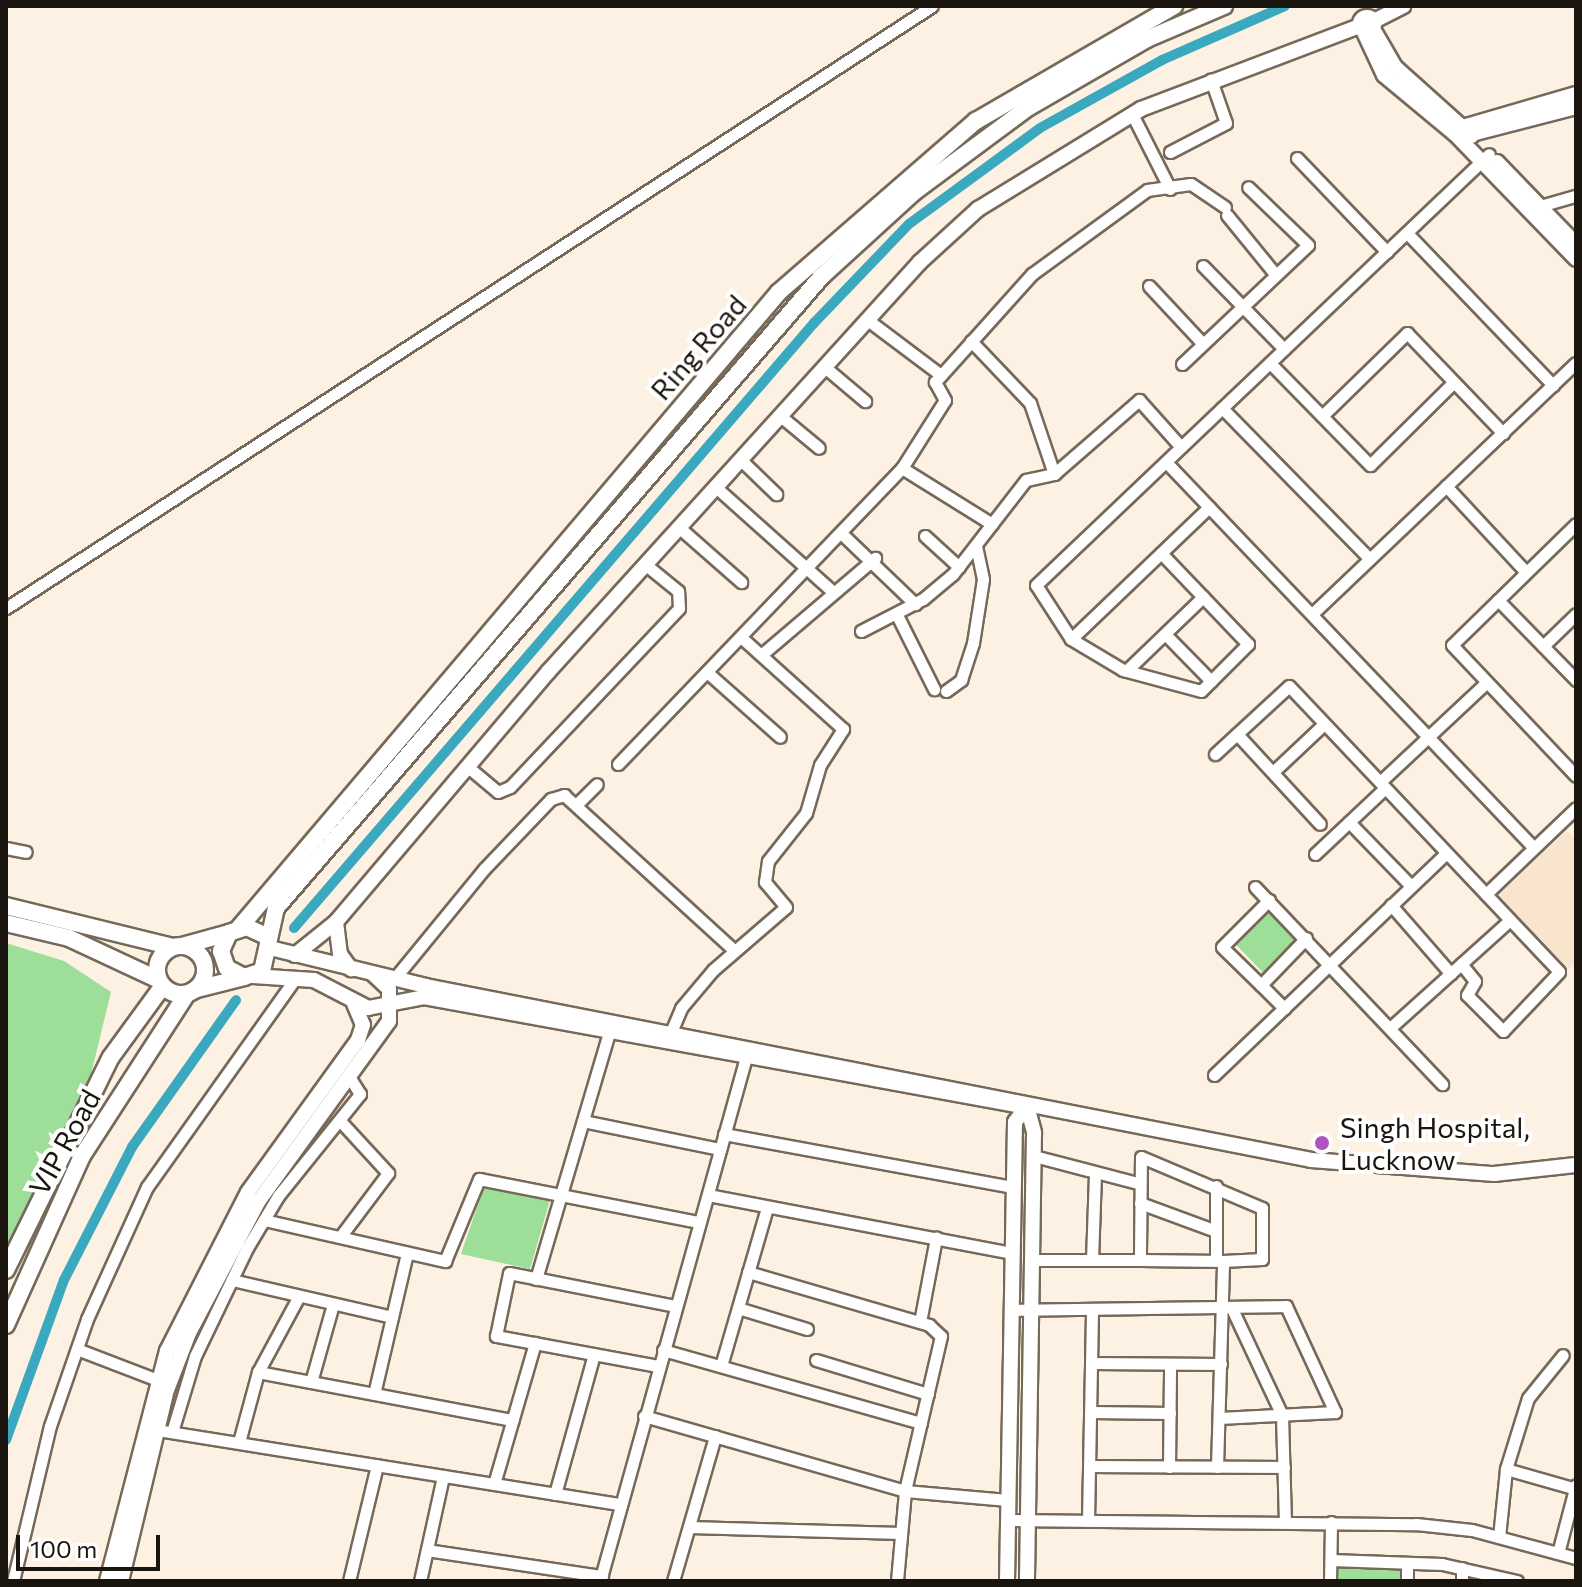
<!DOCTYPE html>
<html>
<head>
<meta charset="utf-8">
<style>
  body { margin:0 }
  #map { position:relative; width:1582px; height:1587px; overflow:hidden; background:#fdf1e3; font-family:Commissioner,sans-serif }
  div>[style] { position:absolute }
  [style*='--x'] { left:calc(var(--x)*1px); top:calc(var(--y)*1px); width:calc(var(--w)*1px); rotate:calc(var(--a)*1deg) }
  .built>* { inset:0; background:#f9e5ce }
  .green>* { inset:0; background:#9dde98; transform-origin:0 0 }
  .canal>* { height:10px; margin:-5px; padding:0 5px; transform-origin:5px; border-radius:5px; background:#3aa9bf }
  .roads { filter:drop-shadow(2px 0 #76695a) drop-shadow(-2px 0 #76695a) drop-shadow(0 2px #76695a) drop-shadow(0 -2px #76695a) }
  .minor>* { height:11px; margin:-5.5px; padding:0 5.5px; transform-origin:5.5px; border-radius:5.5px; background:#fff }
  .tertiary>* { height:14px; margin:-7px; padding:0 7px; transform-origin:7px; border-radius:7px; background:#fff }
  .tertiary>.ring { margin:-7px; padding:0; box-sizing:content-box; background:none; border:14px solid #fff; border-radius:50% }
  .secondary>* { height:16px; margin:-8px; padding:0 8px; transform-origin:8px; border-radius:8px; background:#fff }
  .secondary>.ring { margin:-8px; padding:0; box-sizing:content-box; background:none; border:16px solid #fff; border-radius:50% }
  .dots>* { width:22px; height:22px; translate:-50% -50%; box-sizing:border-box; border:4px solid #fff; border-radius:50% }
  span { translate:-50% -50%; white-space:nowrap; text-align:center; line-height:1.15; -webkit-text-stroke:8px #fff; paint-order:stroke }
  .street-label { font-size:28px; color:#1a150f }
  .poi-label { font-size:28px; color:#1a150f }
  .left { translate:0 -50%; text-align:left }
  .frame { position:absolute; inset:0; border:8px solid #1a150f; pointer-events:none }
  .scale { position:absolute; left:16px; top:1535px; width:144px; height:36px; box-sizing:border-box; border:4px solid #1a150f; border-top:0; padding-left:10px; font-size:24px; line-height:28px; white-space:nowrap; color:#1a150f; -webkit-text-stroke:6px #fff; paint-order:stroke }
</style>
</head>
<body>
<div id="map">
  <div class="built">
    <i style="clip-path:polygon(1567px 831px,1576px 840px,1576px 962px,1569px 969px,1498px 896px)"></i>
  </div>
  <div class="green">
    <i style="left:1267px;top:909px;width:45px;height:47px;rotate:46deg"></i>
    <i style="clip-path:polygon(6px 943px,64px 961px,111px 992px,86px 1095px,6px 1254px)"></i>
    <i style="clip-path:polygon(484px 1187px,550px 1200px,530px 1269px,461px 1254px)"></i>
    <i style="clip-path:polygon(1337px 1566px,1401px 1570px,1401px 1581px,1337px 1581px)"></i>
  </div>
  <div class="canal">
    <i style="--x:294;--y:928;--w:798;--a:-49.32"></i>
    <i style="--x:814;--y:323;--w:137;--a:-46.2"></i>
    <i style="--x:909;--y:224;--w:162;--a:-36.2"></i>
    <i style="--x:1040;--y:128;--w:140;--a:-29.1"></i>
    <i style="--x:1162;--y:60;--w:134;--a:-23.7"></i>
    <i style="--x:6;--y:1440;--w:170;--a:-70.1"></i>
    <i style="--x:64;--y:1280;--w:149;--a:-62.9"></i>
    <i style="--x:132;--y:1147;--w:180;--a:-54.7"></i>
  </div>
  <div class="roads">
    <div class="minor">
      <i style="--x:1132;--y:114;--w:84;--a:63.1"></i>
      <i style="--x:1170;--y:152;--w:63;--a:-27.4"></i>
      <i style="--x:1226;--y:123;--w:46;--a:-109.2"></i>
      <i style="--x:1297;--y:158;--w:130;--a:46.2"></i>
      <i style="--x:1540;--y:206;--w:37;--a:-16"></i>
      <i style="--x:1227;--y:215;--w:77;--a:50.8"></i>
      <i style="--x:1407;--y:233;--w:211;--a:46.2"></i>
      <i style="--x:1203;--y:266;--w:116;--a:45.7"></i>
      <i style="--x:1149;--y:286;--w:79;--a:47"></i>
      <i style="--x:869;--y:321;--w:90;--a:36.9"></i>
      <i style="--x:971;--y:341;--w:86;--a:46.4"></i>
      <i style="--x:1030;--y:403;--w:75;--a:71.3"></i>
      <i style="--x:1270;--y:363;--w:143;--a:45.6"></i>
      <i style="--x:1370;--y:465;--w:118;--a:-44.7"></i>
      <i style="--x:1182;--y:364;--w:173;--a:-43.4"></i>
      <i style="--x:1308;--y:245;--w:83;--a:-136"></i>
      <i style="--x:827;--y:369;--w:50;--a:40.1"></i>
      <i style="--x:1222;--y:408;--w:211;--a:45.6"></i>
      <i style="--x:1322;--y:416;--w:119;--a:-44.3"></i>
      <i style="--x:1407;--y:333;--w:139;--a:46.2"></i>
      <i style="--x:784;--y:419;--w:45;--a:39.6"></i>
      <i style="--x:1166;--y:462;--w:533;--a:46.37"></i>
      <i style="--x:744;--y:463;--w:45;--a:44.1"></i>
      <i style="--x:902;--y:468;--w:106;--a:31.9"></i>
      <i style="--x:1054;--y:474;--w:113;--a:-41"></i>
      <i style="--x:1139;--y:400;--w:63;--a:48.2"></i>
      <i style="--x:1446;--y:486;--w:117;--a:47.1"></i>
      <i style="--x:719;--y:490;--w:154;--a:41.8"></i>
      <i style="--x:1576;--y:524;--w:173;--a:135.7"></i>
      <i style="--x:1452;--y:645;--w:180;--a:46.6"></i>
      <i style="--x:682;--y:530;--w:79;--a:41.4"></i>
      <i style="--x:841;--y:533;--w:103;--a:43.8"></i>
      <i style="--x:925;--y:536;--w:46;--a:42.4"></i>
      <i style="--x:1161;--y:553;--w:126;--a:46.3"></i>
      <i style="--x:1248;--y:644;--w:66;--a:135"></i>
      <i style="--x:1201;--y:691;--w:81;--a:-164.9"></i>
      <i style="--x:1123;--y:670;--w:61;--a:-149.2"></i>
      <i style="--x:1071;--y:639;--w:64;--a:-122.9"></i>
      <i style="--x:1036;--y:585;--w:625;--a:-43.57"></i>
      <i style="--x:1498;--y:600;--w:112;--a:45.7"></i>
      <i style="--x:6;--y:608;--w:1104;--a:-33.03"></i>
      <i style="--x:1312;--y:614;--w:364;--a:-43.6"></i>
      <i style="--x:897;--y:615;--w:83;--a:63.4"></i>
      <i style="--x:861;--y:631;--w:70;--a:-27.3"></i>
      <i style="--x:923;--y:599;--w:39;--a:-40"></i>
      <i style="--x:953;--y:574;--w:119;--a:-52.2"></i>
      <i style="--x:1026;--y:480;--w:29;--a:-12"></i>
      <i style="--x:1165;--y:634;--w:66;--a:45.6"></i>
      <i style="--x:1071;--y:639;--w:191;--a:-43.7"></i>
      <i style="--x:1543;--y:646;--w:46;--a:-44.1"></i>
      <i style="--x:761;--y:655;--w:150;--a:-40.4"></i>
      <i style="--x:1126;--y:671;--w:107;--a:-43.9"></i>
      <i style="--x:708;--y:673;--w:96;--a:41.6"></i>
      <i style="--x:946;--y:691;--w:19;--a:-36"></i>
      <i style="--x:961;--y:680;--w:39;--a:-72"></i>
      <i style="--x:973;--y:643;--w:65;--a:-81.1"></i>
      <i style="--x:983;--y:579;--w:33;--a:-102"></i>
      <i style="--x:1237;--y:734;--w:122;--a:47.3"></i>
      <i style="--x:1215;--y:754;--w:100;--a:-42.6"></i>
      <i style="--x:1289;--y:686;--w:393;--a:46.6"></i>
      <i style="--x:1559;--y:972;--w:81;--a:133.5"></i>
      <i style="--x:1503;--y:1031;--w:51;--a:-135"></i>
      <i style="--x:1467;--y:995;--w:16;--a:-60"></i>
      <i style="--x:1475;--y:981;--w:22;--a:-129"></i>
      <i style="--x:618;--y:764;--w:410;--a:-46.2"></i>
      <i style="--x:902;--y:468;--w:80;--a:-57.7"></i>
      <i style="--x:945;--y:400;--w:21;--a:-119"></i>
      <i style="--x:935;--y:382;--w:145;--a:-48.1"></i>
      <i style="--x:1032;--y:274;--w:142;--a:-36.1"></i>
      <i style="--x:1147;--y:190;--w:44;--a:-7.8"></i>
      <i style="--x:1191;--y:184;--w:41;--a:34.1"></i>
      <i style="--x:468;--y:767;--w:39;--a:40"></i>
      <i style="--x:498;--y:792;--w:13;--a:-23"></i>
      <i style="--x:510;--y:787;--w:246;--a:-46.6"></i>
      <i style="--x:679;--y:608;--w:17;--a:-93"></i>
      <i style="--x:678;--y:591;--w:41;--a:-140.9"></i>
      <i style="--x:1273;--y:772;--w:70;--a:-43.3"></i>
      <i style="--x:1380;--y:782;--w:146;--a:-43.1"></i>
      <i style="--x:579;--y:802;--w:25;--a:-45"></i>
      <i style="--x:1349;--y:822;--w:89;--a:45.9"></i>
      <i style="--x:6;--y:848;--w:20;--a:11"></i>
      <i style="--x:1315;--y:854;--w:96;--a:-43.3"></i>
      <i style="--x:1255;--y:887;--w:272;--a:46.5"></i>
      <i style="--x:1486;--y:894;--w:124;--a:-43.7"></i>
      <i style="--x:1269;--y:900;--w:66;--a:135"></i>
      <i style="--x:1222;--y:947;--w:54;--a:44.3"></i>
      <i style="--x:1261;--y:985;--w:65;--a:-46.2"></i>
      <i style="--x:1391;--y:905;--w:91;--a:49"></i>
      <i style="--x:394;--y:979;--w:142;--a:-50.7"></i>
      <i style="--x:484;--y:869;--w:97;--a:-46.3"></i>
      <i style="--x:551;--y:799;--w:14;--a:-17"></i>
      <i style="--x:564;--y:795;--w:231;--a:42.4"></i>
      <i style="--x:1261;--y:985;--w:33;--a:45"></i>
      <i style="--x:1390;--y:1028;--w:161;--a:-42"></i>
      <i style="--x:671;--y:1032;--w:26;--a:-67"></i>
      <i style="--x:681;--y:1008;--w:50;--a:-49.9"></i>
      <i style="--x:713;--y:970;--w:96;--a:-40.8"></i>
      <i style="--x:786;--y:907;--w:33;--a:-130"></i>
      <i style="--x:765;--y:882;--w:21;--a:-82"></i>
      <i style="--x:768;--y:861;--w:61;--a:-51.6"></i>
      <i style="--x:806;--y:813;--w:50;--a:-73.7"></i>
      <i style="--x:820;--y:765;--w:43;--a:-57.4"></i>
      <i style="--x:843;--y:729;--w:136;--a:-138"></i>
      <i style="--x:1214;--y:1075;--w:321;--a:-43.7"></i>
      <i style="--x:583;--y:1121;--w:140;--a:11.6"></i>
      <i style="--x:724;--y:1134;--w:294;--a:10.4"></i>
      <i style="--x:1034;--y:1156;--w:107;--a:14.6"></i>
      <i style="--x:1216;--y:1186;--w:74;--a:90"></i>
      <i style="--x:708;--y:1195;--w:310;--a:10.8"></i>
      <i style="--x:1140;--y:1203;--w:81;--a:20.2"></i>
      <i style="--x:264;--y:1220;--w:186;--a:12.8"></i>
      <i style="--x:445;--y:1261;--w:89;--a:-67.5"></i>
      <i style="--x:479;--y:1179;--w:224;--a:11.1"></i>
      <i style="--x:340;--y:1237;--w:80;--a:-53.1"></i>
      <i style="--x:388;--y:1173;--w:68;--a:-132.6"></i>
      <i style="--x:1032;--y:1260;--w:108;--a:0"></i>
      <i style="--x:1140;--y:1260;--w:83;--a:0.7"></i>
      <i style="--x:1223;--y:1261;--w:39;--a:-3"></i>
      <i style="--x:1262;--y:1259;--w:51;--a:-90"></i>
      <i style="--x:1262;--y:1208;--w:131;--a:-157.1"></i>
      <i style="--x:1141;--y:1157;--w:103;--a:90.6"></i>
      <i style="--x:1092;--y:1260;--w:87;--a:-88"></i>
      <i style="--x:748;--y:1272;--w:189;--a:16.3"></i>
      <i style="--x:929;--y:1325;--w:16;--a:43"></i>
      <i style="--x:941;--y:1336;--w:159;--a:103.1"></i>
      <i style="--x:905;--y:1491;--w:90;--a:95.1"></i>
      <i style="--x:536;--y:1279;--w:264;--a:-73.5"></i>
      <i style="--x:232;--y:1280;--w:164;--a:13"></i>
      <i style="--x:738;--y:1308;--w:72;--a:16.9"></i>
      <i style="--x:1011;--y:1310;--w:275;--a:-0.8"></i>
      <i style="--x:1286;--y:1306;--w:117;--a:65.2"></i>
      <i style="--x:1335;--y:1412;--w:116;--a:177"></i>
      <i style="--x:1233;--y:1311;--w:115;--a:64.8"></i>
      <i style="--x:1282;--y:1415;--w:107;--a:88.4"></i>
      <i style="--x:920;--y:1322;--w:86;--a:-79.2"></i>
      <i style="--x:77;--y:1349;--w:84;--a:21"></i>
      <i style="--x:663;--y:1350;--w:268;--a:15.8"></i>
      <i style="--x:816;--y:1360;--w:117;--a:16.9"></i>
      <i style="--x:1091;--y:1363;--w:130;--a:0.4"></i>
      <i style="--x:658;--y:1366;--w:165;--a:-169.5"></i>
      <i style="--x:496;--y:1336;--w:64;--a:-78.3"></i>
      <i style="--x:509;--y:1273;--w:169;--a:11.2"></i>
      <i style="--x:721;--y:1366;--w:165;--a:-73.8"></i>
      <i style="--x:258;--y:1372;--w:259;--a:10.7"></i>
      <i style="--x:311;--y:1382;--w:81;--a:-74.2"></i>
      <i style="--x:374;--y:1394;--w:145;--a:-76.8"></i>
      <i style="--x:1091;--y:1412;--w:79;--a:0.7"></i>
      <i style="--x:644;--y:1416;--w:272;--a:16"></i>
      <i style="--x:905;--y:1491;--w:103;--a:5"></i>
      <i style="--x:157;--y:1430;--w:470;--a:9.1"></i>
      <i style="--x:172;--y:1432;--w:79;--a:-73.2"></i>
      <i style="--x:195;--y:1356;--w:120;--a:-64.3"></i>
      <i style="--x:247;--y:1248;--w:61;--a:-59.2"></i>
      <i style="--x:278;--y:1196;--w:131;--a:-51.2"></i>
      <i style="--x:360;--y:1094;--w:19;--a:-122"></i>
      <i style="--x:239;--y:1442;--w:73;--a:-74.8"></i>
      <i style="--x:258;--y:1372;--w:86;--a:-61.7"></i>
      <i style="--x:1090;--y:1466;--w:194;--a:0.3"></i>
      <i style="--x:1169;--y:1467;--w:103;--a:-89.4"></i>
      <i style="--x:1217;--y:1467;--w:206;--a:-88.3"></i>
      <i style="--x:1506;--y:1469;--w:73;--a:15.9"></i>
      <i style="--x:494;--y:1484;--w:147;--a:-73.8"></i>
      <i style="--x:555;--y:1494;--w:145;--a:-74.4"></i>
      <i style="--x:1008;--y:1520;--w:408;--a:0.6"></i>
      <i style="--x:1416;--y:1524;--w:56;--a:6.1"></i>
      <i style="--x:1472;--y:1530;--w:108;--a:15.1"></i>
      <i style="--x:1088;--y:1521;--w:210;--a:-88.9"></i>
      <i style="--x:689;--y:1527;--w:212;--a:1.6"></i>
      <i style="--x:1499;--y:1537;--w:68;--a:-84.1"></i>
      <i style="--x:1506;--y:1469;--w:74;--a:-72.8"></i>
      <i style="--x:1528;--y:1398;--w:55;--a:-50.9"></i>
      <i style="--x:427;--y:1550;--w:177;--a:8.5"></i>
      <i style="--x:1558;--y:1553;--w:70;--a:-75.2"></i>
      <i style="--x:1331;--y:1560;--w:111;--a:2.1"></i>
      <i style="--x:1442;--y:1564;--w:77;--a:12.8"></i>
      <i style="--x:13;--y:1581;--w:159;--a:-76.6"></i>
      <i style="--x:50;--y:1426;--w:113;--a:-70.9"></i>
      <i style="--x:87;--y:1319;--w:145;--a:-65.6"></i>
      <i style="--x:147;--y:1187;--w:257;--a:-54.6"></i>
      <i style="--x:349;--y:1581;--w:119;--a:-76.4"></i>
      <i style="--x:420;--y:1581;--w:107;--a:-77.6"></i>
      <i style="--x:600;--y:1581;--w:551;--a:-74.43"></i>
      <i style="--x:673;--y:1581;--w:151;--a:-73.8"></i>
      <i style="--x:1330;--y:1581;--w:59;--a:-89"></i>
      <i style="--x:1407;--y:1581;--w:18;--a:-90"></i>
      <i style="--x:1462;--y:1581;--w:13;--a:-90"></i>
    </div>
    <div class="tertiary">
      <i class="ring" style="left:1360px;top:17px;width:0;height:0"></i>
      <i style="--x:1374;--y:21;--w:33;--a:-27"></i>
      <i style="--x:1373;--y:29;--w:44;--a:59.9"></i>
      <i style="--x:1395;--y:67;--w:103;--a:41.9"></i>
      <i style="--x:1363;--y:30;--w:50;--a:65"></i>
      <i style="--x:1384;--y:75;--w:92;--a:39.7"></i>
      <i style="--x:1455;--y:134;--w:174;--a:45.9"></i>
      <i style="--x:1456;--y:129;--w:125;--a:-16.3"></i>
      <i style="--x:1464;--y:136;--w:116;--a:-14.5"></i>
      <i style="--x:1497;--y:162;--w:114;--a:46.1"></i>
      <i style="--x:336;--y:922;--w:32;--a:83"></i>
      <i style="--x:340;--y:954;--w:19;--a:54"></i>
      <i style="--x:270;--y:948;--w:161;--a:13.7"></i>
      <i style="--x:426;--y:986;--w:902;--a:11.12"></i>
      <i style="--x:1311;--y:1160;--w:184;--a:4.4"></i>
      <i style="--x:1494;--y:1174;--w:82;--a:-6.3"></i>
      <i style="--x:295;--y:955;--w:53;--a:-38.8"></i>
      <i style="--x:336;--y:922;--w:328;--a:-49.7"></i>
      <i style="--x:548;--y:672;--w:554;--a:-47.78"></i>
      <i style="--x:920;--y:262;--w:79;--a:-42.4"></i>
      <i style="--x:978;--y:209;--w:191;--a:-31.5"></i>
      <i style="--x:1141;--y:109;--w:234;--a:-20.8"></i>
      <i style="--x:253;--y:976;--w:61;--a:3.8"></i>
      <i style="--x:314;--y:980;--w:61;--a:27.4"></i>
      <i style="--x:368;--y:1008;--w:57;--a:-11.1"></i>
      <i style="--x:424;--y:997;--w:608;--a:10.33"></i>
      <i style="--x:1027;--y:1106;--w:28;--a:75"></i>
      <i style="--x:1034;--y:1133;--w:448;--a:90.9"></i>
      <i style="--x:107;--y:1581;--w:238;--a:-75.4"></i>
      <i style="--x:167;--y:1351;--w:178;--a:-63"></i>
      <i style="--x:248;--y:1192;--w:188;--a:-54.1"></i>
      <i style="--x:358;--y:1040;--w:16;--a:-72"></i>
      <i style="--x:363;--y:1025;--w:23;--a:-113"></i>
      <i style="--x:121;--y:1581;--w:196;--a:-76.5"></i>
      <i style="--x:167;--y:1390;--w:61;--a:-68.9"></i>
      <i style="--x:189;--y:1333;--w:148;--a:-62.2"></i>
      <i style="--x:258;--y:1202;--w:223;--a:-54.1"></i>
      <i style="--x:389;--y:1021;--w:32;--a:-90"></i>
      <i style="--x:389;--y:989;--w:21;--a:-137"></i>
      <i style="--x:1007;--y:1581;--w:459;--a:-89"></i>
      <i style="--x:1015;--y:1122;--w:20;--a:-53"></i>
    </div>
    <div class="secondary">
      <i style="--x:6;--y:906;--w:172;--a:13.8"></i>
      <i style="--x:6;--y:923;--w:65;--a:13.4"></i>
      <i style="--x:69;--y:938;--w:97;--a:25"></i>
      <i style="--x:239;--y:928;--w:834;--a:-49.67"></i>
      <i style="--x:779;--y:292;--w:261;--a:-41"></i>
      <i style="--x:976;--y:121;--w:229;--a:-30.1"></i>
      <i style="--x:264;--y:935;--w:19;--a:-155"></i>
      <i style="--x:247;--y:927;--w:19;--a:162"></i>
      <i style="--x:229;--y:933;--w:20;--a:114"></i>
      <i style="--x:221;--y:951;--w:18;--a:71"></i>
      <i style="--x:227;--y:968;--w:19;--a:28"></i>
      <i style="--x:244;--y:977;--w:19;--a:-18"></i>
      <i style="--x:262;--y:971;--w:65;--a:-77.5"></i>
      <i style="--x:276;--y:908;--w:834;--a:-49.18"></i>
      <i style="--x:821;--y:277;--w:126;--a:-42.4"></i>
      <i style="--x:914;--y:192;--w:143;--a:-36.5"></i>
      <i style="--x:1029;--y:107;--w:136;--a:-30"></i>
      <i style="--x:1147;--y:39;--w:84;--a:-23.2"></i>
      <i class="ring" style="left:157px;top:946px;width:32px;height:32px"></i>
      <i style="--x:182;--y:946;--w:49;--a:-15.5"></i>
      <i style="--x:197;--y:989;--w:49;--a:-14.3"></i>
      <i style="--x:6;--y:1270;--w:237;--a:-63.8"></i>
      <i style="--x:111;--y:1057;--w:87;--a:-53.9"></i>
      <i style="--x:6;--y:1325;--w:185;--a:-65.8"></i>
      <i style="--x:82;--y:1156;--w:193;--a:-57.1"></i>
    </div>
  </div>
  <div class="dots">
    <i style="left:1322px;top:1143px;background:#b053be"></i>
  </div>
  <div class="street-label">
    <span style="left:698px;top:347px;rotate:-49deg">Ring Road</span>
    <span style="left:64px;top:1142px;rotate:-61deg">VIP Road</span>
  </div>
  <div class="poi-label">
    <span class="left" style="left:1340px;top:1143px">Singh Hospital,<br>Lucknow</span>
  </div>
  <div class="frame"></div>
  <div class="scale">100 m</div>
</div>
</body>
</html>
